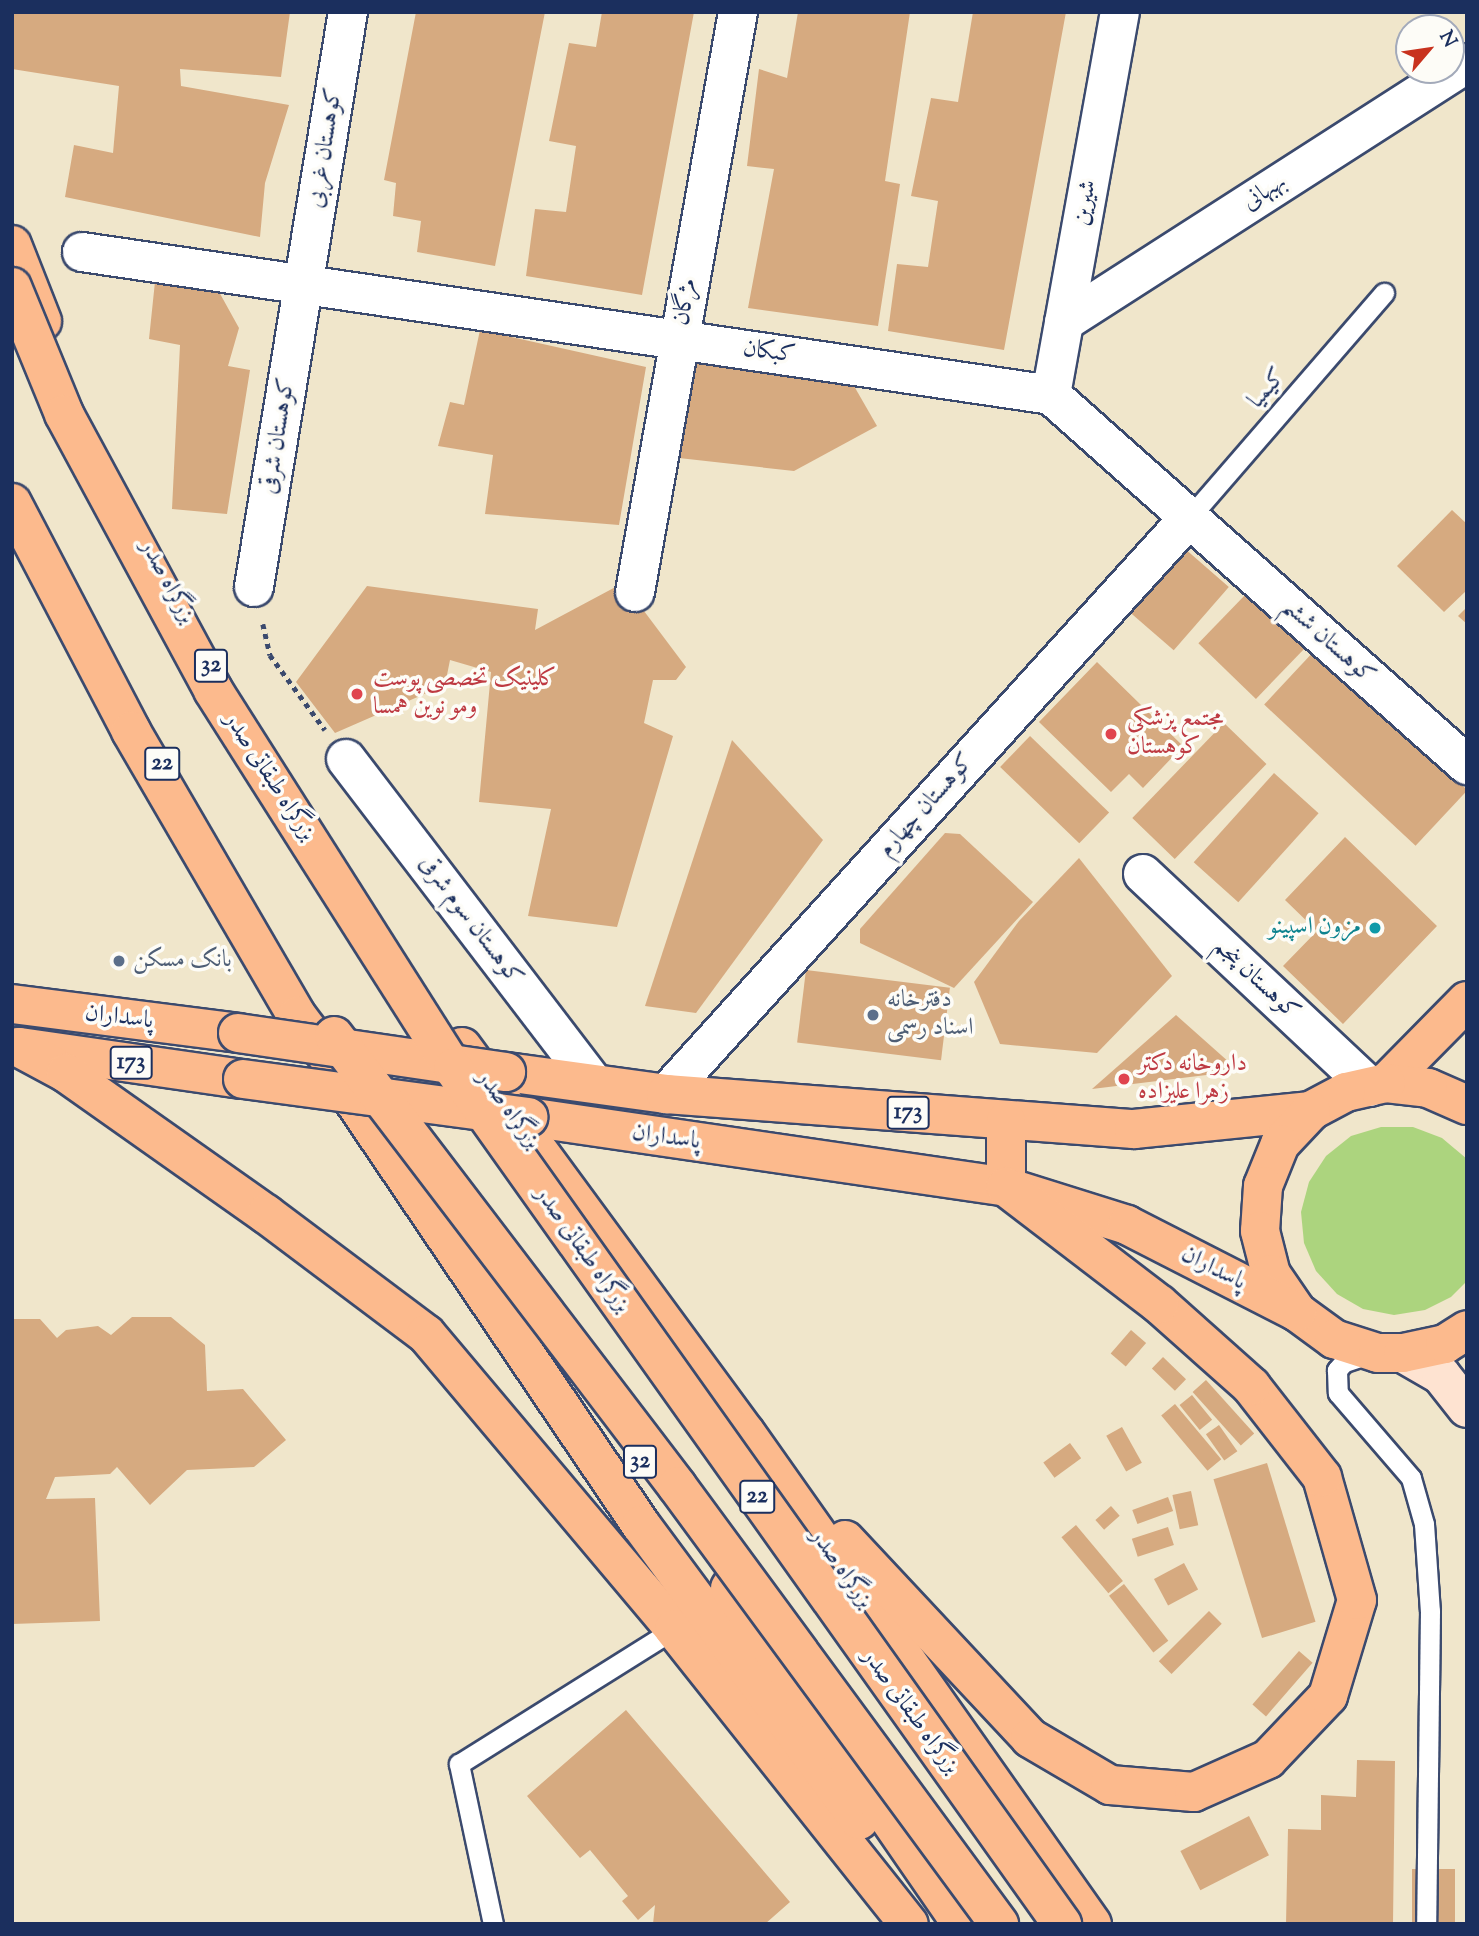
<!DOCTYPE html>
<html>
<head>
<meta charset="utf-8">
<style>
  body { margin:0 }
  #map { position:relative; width:1479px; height:1936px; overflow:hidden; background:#f0e6cb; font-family:"Sorts Mill Goudy",Amiri,serif }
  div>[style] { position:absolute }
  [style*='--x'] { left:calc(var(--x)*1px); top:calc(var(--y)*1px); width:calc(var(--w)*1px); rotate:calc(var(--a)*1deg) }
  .green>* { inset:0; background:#acd47e }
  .building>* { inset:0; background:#d6aa80; transform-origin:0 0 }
  .path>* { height:4.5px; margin-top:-2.25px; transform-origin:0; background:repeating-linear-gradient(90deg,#3b4a6e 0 5px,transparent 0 10px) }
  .roads { filter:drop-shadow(2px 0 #3b4a6e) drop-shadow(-2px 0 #3b4a6e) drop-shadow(0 2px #3b4a6e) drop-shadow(0 -2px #3b4a6e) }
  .service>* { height:19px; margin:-9.5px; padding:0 9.5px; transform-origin:9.5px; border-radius:9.5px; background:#fff }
  .minor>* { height:38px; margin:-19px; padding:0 19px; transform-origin:19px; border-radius:19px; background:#fff }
  .secondary>* { height:38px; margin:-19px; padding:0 19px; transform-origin:19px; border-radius:19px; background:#fee3d1 }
  .primary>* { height:38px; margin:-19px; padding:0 19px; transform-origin:19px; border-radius:19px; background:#fcba8d }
  .trunk>* { height:38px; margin:-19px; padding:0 19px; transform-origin:19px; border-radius:19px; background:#fcba8d }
  .bridges { filter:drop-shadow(2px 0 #3b4a6e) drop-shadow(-2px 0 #3b4a6e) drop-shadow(0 2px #3b4a6e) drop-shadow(0 -2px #3b4a6e) }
  .primary-bridge>* { height:38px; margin:-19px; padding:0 19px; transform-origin:19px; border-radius:19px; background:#fcba8d }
  .trunk-bridge>* { height:38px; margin:-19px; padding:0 19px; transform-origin:19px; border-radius:19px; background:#fcba8d }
  .dots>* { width:19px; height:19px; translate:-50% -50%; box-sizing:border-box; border:4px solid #fdfcf7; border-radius:50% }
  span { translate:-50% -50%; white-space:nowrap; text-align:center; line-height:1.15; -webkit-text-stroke:7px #fdfcf7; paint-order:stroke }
  .shield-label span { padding:2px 5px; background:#fdfcf7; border:2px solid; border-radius:5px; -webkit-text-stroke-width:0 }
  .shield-label { font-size:23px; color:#1b2f5e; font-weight:700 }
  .street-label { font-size:24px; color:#1b2f5e }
  .health-label { font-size:24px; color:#be3a42 }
  .left { translate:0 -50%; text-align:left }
  .culture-label { font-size:24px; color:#0d838f }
  .right { translate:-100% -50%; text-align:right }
  .service-label { font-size:24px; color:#4e5e75 }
  .frame { position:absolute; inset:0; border:14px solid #1b2f5e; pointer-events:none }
  .north { position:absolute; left:1395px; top:14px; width:70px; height:70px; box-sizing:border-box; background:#fdfcf7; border:2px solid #a3aaba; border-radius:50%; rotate:61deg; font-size:19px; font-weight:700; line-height:28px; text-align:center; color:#1b2f5e }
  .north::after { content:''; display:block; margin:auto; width:24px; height:32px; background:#c8321e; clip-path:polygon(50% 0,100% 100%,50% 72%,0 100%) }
</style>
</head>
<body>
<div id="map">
  <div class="green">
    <i style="clip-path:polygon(1381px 1127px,1413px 1127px,1442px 1138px,1467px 1159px,1467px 1281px,1451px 1297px,1425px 1310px,1394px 1315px,1363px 1309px,1337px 1294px,1316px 1271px,1304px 1243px,1301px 1212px,1309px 1182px,1326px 1156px,1351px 1136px)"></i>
  </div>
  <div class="building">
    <i style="clip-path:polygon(12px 12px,290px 12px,281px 77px,180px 69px,181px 86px,289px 105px,265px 183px,260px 237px,65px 197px,74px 145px,113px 153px,119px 86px,12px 69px)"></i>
    <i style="clip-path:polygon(416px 12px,545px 12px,495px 266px,417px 252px,421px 221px,393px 216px,396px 183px,384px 180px)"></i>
    <i style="clip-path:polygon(602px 12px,694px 12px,642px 295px,526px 276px,535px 209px,566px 212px,576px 146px,549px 141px,569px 43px,596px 47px)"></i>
    <i style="clip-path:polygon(798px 12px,910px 12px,885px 181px,900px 184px,878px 326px,748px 308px,774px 169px,747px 166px,759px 69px,787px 78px)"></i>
    <i style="clip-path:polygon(973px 12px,1066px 12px,1004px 350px,888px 331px,897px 264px,928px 267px,938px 201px,911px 196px,931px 98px,958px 102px)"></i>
    <i style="clip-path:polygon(156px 272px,213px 281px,239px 328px,228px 366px,250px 370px,227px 514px,172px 509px,180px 345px,149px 339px)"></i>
    <i style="clip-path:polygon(480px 330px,646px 367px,619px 525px,485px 514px,493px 455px,438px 446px,450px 402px,464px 405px)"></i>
    <i style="clip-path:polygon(688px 357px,850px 379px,877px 426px,794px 471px,670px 457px)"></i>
    <i style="clip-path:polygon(1452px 510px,1467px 524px,1467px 590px,1444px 612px,1397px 566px)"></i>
    <i style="left:1176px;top:541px;width:70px;height:84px;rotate:41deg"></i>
    <i style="clip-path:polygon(623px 583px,686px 667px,676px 680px,653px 680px,644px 723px,673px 736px,617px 927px,528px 916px,551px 809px,479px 802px,491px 672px,450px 660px,445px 685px,335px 733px,296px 682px,367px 586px,538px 609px,535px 630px)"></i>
    <i style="left:1247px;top:593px;width:80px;height:70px;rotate:44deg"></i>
    <i style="clip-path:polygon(1467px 607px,1467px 624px,1458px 616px)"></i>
    <i style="left:1316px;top:649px;width:207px;height:76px;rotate:43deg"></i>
    <i style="clip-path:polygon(1097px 662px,1183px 746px,1143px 788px,1129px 774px,1111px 792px,1039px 722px)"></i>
    <i style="left:1224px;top:723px;width:59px;height:132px;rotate:44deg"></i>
    <i style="left:1030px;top:736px;width:110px;height:43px;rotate:44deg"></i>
    <i style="clip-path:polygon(732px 740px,823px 840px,696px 1013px,645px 1006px)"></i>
    <i style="left:1274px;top:773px;width:60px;height:120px;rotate:42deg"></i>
    <i style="clip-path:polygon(945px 833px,960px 834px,1033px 902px,954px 988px,860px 943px,860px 929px)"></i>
    <i style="clip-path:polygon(1345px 837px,1437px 926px,1343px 1024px,1283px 966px,1317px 931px,1285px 900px)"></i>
    <i style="clip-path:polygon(1079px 858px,1172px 976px,1097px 1053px,1000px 1044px,974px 982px,1019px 921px)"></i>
    <i style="left:806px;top:970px;width:145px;height:73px;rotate:7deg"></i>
    <i style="clip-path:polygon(1176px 1015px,1239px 1071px,1092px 1089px)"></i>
    <i style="clip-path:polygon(132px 1317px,171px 1317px,205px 1345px,207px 1391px,243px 1389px,286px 1440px,254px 1467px,187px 1470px,150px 1505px,117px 1467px,110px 1474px,55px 1477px,46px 1499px,95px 1498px,100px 1621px,12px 1624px,12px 1319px,40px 1319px,57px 1338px,66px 1330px,98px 1326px,111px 1335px)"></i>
    <i style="left:1131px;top:1330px;width:20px;height:31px;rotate:41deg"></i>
    <i style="left:1163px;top:1357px;width:32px;height:16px;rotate:44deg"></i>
    <i style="left:1206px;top:1380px;width:72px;height:18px;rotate:48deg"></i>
    <i style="left:1192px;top:1395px;width:32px;height:16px;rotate:51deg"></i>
    <i style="left:1175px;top:1404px;width:72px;height:18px;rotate:50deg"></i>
    <i style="left:1219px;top:1425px;width:32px;height:16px;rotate:55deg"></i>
    <i style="left:1122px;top:1427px;width:41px;height:18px;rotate:61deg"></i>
    <i style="left:1070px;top:1443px;width:19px;height:33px;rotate:54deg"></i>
    <i style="left:1267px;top:1463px;width:166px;height:56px;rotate:73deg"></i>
    <i style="left:1191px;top:1491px;width:35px;height:19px;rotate:78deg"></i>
    <i style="left:1168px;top:1497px;width:15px;height:38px;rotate:70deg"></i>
    <i style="left:1111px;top:1506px;width:13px;height:21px;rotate:48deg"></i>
    <i style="left:1076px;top:1525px;width:73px;height:19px;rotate:50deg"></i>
    <i style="left:1168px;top:1527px;width:19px;height:38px;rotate:72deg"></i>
    <i style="left:1184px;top:1563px;width:30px;height:34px;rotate:62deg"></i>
    <i style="left:1124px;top:1584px;width:72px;height:19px;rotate:52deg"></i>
    <i style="left:1209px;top:1611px;width:18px;height:71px;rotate:45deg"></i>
    <i style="left:1299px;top:1651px;width:18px;height:71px;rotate:41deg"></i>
    <i style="clip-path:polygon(626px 1710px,790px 1902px,765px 1924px,653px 1924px,655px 1905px,638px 1920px,622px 1901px,628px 1896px,590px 1850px,580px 1858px,527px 1796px)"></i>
    <i style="clip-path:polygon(1357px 1760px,1395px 1761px,1393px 1924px,1286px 1924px,1288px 1829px,1321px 1830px,1321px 1795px,1356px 1797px)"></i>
    <i style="left:1249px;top:1816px;width:44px;height:77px;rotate:63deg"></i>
    <i style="left:1412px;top:1869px;width:43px;height:55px"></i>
  </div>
  <div class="path">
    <i style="--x:263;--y:624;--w:32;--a:77"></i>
    <i style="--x:270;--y:655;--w:93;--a:53.7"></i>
  </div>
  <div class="roads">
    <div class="service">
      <i style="--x:1189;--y:518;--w:298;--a:-49.1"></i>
      <i style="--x:1366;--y:1355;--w:23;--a:162"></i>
      <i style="--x:1344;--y:1362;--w:11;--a:131"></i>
      <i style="--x:1337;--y:1370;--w:23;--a:88"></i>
      <i style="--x:1338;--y:1393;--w:112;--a:49.3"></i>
      <i style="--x:1411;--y:1478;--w:48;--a:74.2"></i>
      <i style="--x:1424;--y:1524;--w:87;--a:86.1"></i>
      <i style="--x:1430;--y:1611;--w:313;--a:90.7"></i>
      <i style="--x:493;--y:1924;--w:164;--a:-102"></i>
      <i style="--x:459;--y:1764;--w:254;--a:-32.1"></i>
    </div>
    <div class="minor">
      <i style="--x:82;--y:252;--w:979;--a:8.39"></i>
      <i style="--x:1051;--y:395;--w:557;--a:41.65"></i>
      <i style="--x:1064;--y:322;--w:479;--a:-32.7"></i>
      <i style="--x:1051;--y:395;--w:389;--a:-79.8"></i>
      <i style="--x:254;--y:587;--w:583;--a:-80.72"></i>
      <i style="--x:635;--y:592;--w:589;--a:-79.93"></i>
      <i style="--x:346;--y:759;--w:407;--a:52.6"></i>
      <i style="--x:1143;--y:874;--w:311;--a:43.2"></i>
      <i style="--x:666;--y:1094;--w:778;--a:-47.76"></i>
    </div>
    <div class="secondary">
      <i style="--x:1403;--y:1353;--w:44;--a:30.1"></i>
      <i style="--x:1441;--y:1375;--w:42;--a:51.8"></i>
    </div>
    <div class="primary">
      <i style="--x:12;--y:1004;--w:228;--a:7.3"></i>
      <i style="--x:20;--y:1047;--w:225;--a:8.2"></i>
      <i style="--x:506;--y:1072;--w:162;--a:7.8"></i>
      <i style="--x:666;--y:1094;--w:469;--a:4.3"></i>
      <i style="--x:1134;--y:1129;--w:178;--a:-5.8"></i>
      <i style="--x:1386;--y:1083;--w:115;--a:-45.4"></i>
      <i style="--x:1467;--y:1105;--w:43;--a:-156.4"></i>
      <i style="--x:1428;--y:1088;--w:42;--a:-173.2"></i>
      <i style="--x:1386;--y:1083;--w:41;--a:167.3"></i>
      <i style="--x:1346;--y:1092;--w:40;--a:152"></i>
      <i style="--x:1311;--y:1111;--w:45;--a:133.2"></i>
      <i style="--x:1280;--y:1144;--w:45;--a:112"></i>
      <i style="--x:1263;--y:1186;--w:45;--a:93.8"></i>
      <i style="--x:1260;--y:1231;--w:44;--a:75.7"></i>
      <i style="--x:1271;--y:1274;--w:46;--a:55.6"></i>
      <i style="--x:1297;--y:1312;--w:46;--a:36.1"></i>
      <i style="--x:1334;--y:1339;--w:46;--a:17.7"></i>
      <i style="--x:1378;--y:1353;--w:25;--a:0"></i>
      <i style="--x:1403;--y:1353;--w:43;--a:-12.1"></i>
      <i style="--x:1445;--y:1344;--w:26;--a:-32"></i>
      <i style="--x:528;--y:1117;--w:483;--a:8.3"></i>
      <i style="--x:1006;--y:1187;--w:127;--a:17.4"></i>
      <i style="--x:1127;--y:1225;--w:191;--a:27.1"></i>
      <i style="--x:1006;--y:1187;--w:66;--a:-90"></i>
    </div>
    <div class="trunk">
      <i style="--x:12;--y:245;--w:82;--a:68.5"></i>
      <i style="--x:12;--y:503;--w:257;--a:62.4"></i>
      <i style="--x:131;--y:731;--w:330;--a:59.8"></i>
      <i style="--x:297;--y:1016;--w:61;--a:52.9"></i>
      <i style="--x:18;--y:1047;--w:55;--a:28.4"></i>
      <i style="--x:66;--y:1073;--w:245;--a:35.2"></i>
      <i style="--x:266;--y:1214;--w:200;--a:36.9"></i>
      <i style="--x:426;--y:1334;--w:385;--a:49.9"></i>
      <i style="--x:674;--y:1629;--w:377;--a:51.5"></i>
      <i style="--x:462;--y:1047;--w:478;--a:53.7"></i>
      <i style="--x:745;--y:1432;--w:602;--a:54.81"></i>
      <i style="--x:333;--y:1070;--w:549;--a:55.91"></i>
      <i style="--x:641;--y:1525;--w:367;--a:53.5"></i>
      <i style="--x:845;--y:1540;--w:271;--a:46.9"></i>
      <i style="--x:1030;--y:1738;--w:93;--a:30.4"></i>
      <i style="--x:1110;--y:1785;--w:84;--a:4.8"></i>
      <i style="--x:1194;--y:1792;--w:81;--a:-24"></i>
      <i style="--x:1268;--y:1759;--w:87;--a:-46.4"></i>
      <i style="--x:1328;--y:1696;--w:100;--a:-73.2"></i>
      <i style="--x:1357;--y:1600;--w:128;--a:-105.9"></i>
      <i style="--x:1322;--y:1477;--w:115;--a:-128"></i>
      <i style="--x:1251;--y:1386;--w:123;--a:-138.3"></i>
      <i style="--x:1159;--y:1304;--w:193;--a:-142.6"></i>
      <i style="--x:730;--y:1588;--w:408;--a:55.4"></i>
    </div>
  </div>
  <div class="bridges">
    <div class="primary-bridge">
      <i style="--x:238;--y:1033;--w:271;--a:8.3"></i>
      <i style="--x:243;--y:1079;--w:288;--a:7.6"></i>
    </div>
    <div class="trunk-bridge">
      <i style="--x:12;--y:287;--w:137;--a:67.7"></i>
      <i style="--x:64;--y:414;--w:314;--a:61.6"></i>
      <i style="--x:213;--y:690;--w:448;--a:57.6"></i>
      <i style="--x:453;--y:1068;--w:1051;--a:54.57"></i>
      <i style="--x:334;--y:1036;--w:566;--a:52.68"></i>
      <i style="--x:677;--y:1486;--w:544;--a:53.68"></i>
    </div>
  </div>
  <div class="dots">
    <i style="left:357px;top:694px;background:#e0444e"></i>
    <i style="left:1111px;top:734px;background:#e0444e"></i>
    <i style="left:1375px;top:928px;background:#0f9aa8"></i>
    <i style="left:119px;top:961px;background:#5c6f8a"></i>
    <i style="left:873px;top:1015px;background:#5c6f8a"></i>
    <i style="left:1124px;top:1079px;background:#e0444e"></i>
  </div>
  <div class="shield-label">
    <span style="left:211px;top:666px">32</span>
    <span style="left:162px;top:764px">22</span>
    <span style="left:131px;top:1063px">173</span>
    <span style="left:908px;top:1113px">173</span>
    <span style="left:640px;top:1462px">32</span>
    <span style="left:757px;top:1497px">22</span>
  </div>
  <div class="street-label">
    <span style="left:326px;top:148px;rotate:-81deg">کوهستان غربی</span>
    <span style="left:1265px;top:193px;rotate:-33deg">بهبهانی</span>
    <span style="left:1086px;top:203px;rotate:-80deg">شیرین</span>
    <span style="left:686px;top:302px;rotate:-80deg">مژگان</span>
    <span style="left:769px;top:353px;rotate:8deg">کبکان</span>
    <span style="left:1268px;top:389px;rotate:-49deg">کیمیا</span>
    <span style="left:279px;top:436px;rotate:-81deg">کوهستان شرقی</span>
    <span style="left:167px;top:582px;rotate:62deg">بزرگراه صدر</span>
    <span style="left:1328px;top:642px;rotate:42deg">کوهستان ششم</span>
    <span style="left:269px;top:777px;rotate:57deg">بزرگراه طبقاتی صدر</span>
    <span style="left:927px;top:806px;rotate:-48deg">کوهستان چهارم</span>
    <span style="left:470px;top:921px;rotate:53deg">کوهستان سوم شرقی</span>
    <span style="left:1256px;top:980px;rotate:43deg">کوهستان پنجم</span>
    <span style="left:119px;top:1018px;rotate:7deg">پاسداران</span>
    <span style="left:508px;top:1110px;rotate:54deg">بزرگراه صدر</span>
    <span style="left:666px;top:1138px;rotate:8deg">پاسداران</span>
    <span style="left:582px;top:1250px;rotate:55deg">بزرگراه طبقاتی صدر</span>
    <span style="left:1213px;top:1269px;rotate:27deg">پاسداران</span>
    <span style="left:841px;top:1569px;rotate:55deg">بزرگراه صدر</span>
    <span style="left:910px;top:1712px;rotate:54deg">بزرگراه طبقاتی صدر</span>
  </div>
  <div class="health-label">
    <span class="left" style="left:373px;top:694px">کلینیک تخصصی پوست<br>ومو نوین همسا</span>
    <span class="left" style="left:1127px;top:734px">مجتمع پزشکی<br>کوهستان</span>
    <span class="left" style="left:1138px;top:1079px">داروخانه دکتر<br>زهرا علیزاده</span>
  </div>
  <div class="culture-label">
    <span class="right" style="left:1361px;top:928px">مزون اسپینو</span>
  </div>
  <div class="service-label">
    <span class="left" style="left:133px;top:961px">بانک مسکن</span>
    <span class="left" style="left:887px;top:1015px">دفترخانه<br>اسناد رسمی</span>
  </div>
  <div class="frame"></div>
  <div class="north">N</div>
</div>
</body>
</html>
